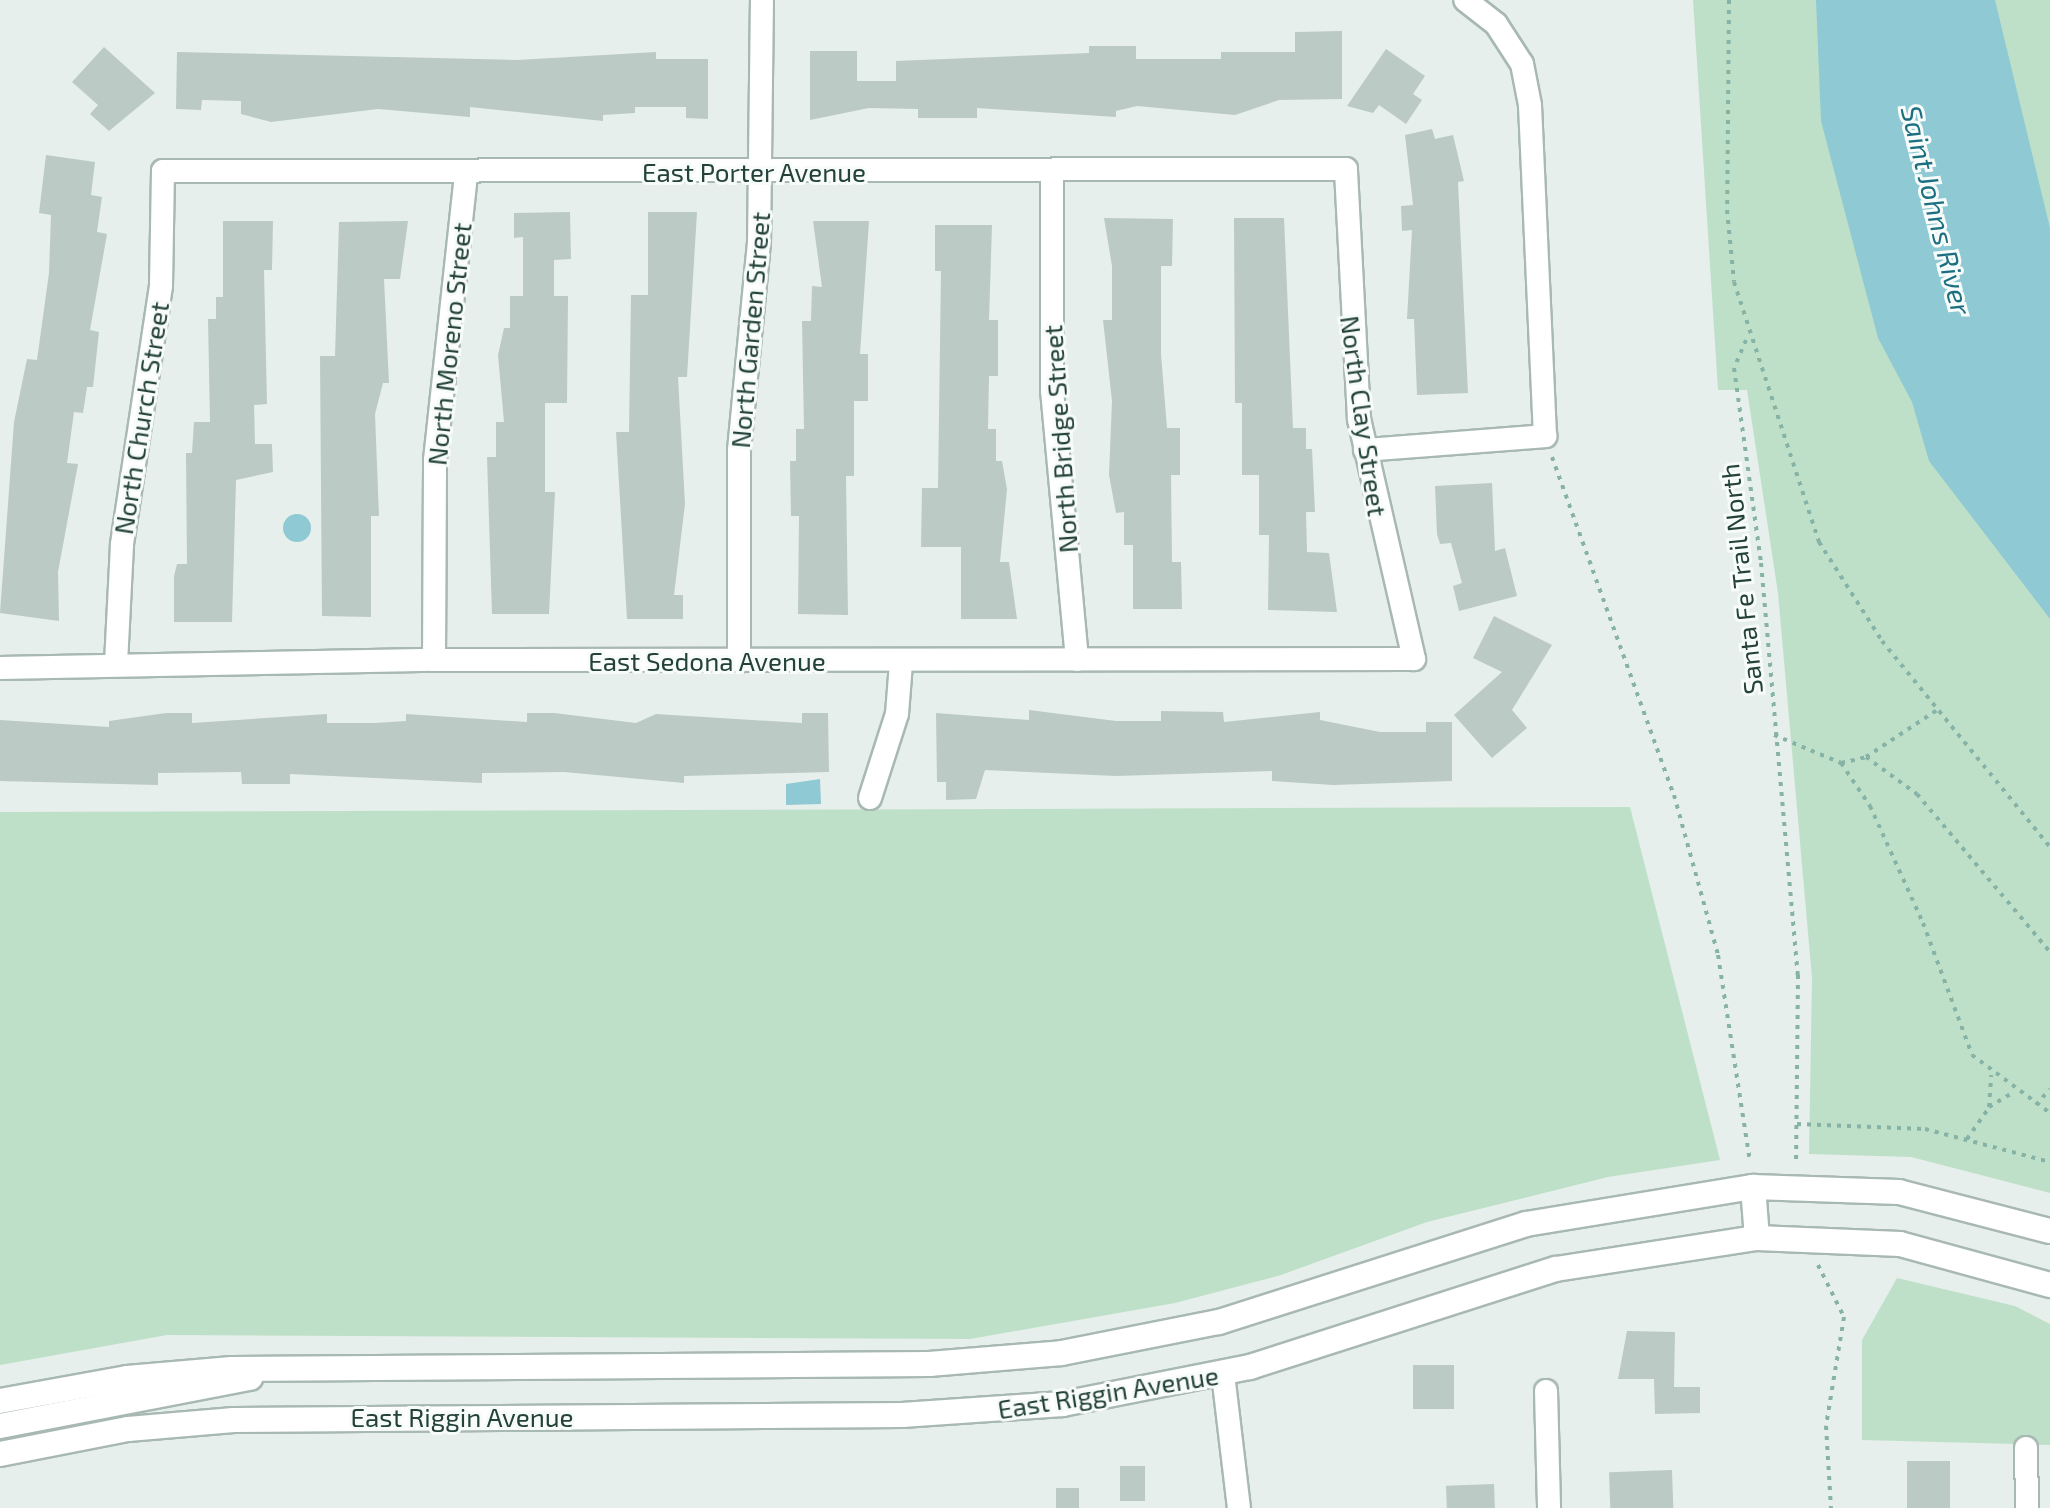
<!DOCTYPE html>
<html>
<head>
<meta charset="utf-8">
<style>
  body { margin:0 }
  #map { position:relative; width:2050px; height:1508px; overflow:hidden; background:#e6efeb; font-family:"Exo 2",sans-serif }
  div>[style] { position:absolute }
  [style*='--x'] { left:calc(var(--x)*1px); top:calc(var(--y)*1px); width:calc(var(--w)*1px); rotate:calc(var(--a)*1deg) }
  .green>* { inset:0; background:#bfe0c8 }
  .water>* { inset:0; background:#8ec9d4 }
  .round { border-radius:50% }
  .building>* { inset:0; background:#bbcac4; transform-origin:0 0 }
  .path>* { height:4px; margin-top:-2px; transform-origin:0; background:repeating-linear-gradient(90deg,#86b3a5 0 4px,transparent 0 10px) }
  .roads { filter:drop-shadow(2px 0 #a8b8b2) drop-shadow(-2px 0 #a8b8b2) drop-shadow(0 2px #a8b8b2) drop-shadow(0 -2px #a8b8b2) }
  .street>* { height:22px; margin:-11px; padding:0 11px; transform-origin:11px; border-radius:11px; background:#fff }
  .secondary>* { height:24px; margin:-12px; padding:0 12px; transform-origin:12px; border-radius:12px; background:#fff }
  span { translate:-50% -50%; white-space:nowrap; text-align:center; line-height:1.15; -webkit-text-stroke:6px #f7fbf9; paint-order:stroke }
  .street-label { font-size:26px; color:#24423a }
  .water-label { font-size:28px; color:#1c6f80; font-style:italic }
</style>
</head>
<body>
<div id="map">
  <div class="green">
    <i style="clip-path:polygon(1693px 0,2050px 0,2050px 1193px,1911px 1157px,1809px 1154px,1812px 978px,1778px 593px,1747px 390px,1718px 390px)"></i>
    <i style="clip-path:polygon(1630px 807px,1720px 1160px,1608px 1177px,1427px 1222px,1281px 1275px,1175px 1303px,970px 1339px,167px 1335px,0 1365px,0 812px)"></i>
    <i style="clip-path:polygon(1897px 1278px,2015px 1306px,2050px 1324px,2050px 1445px,1862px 1440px,1862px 1340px)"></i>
  </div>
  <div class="water">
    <i style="clip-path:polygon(1816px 0,1995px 0,2050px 228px,2050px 619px,1929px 461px,1912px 402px,1878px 338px,1821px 121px)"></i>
    <i class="round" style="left:283px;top:514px;width:28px;height:28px"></i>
    <i style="clip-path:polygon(820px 779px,821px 804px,786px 805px,786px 784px)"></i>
  </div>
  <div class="building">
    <i style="clip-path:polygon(1342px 31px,1342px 99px,1279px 100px,1235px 115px,1137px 106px,1116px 111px,1116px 117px,977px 108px,977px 118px,918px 118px,918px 109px,869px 108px,810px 120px,810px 51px,857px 51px,857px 81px,896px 81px,896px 61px,1089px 53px,1089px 46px,1136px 46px,1136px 59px,1221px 59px,1221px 52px,1295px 52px,1295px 32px)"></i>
    <i style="clip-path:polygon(104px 47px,155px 93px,109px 131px,90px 114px,98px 105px,72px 82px)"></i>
    <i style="clip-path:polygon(1386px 49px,1425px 76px,1413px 94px,1422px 100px,1406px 124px,1379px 105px,1373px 113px,1347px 106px)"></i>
    <i style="clip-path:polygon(177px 52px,517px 60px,656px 52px,656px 59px,708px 59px,708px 119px,686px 118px,686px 107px,635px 107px,635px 113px,603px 115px,603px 121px,470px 107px,470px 117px,378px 109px,271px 122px,241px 114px,241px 101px,202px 100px,201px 110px,176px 109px)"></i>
    <i style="clip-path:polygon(1432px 129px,1435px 139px,1453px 135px,1464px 181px,1458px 182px,1468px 393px,1417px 395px,1414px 319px,1407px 319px,1412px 230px,1402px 231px,1401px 206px,1413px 205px,1405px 135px)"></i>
    <i style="clip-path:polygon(46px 155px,95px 162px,91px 195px,102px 197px,97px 232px,107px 234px,90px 330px,99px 332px,93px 387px,87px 387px,83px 413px,74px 412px,67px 463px,78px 464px,58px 572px,59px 621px,0 613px,14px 422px,27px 359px,37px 360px,49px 273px,51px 215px,39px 213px)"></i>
    <i style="clip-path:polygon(570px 212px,571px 259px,554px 260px,554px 296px,568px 296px,567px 403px,545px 403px,545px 492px,555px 492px,549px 614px,492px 614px,487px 457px,496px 457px,496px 422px,504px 422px,498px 355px,504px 328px,510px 328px,510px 296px,523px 296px,523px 237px,514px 238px,514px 213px)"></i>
    <i style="clip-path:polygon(648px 212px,697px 212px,687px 377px,678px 377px,685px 504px,674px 595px,683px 595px,683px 619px,627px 619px,616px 432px,629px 432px,631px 295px,648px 295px)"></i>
    <i style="clip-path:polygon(1104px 218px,1173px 219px,1172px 266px,1161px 266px,1161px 354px,1167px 428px,1180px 428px,1180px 475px,1171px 475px,1172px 562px,1181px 562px,1182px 609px,1133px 609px,1133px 545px,1124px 545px,1124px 512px,1116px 513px,1109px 475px,1112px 401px,1103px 320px,1112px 320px,1112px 266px)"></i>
    <i style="clip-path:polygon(1234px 218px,1284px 218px,1293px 428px,1306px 428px,1306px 449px,1312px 449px,1315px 512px,1306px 512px,1307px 552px,1329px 553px,1337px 612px,1268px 610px,1269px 535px,1259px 535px,1259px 475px,1242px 475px,1242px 403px,1235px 403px)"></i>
    <i style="clip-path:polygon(223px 221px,273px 221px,272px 270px,264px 270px,267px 404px,254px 405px,255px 444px,272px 444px,273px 472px,236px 480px,232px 622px,174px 622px,174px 576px,177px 564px,187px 564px,186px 453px,192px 453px,194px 422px,210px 422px,208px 319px,216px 319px,216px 297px,223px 297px)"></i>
    <i style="clip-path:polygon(408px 221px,400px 279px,384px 279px,389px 383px,383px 383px,375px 414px,379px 516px,371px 516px,371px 617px,322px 616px,320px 356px,335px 356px,339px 222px)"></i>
    <i style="clip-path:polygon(813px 221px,869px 221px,860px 354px,868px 354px,868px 401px,854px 401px,854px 476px,846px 476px,848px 615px,798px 614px,799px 516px,791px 516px,790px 461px,796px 461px,796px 429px,804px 429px,802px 321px,811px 321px,812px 286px,822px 287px)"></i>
    <i style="clip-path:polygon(935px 225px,992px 225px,989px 320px,998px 320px,998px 376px,989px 376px,988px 429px,996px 429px,996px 461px,1002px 461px,1007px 489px,1000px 562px,1009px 562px,1017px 619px,961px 619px,961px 547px,921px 547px,922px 488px,938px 488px,941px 271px,935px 271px)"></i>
    <i style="clip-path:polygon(1492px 483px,1495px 551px,1505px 548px,1517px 596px,1459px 611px,1453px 586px,1462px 583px,1451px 543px,1440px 544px,1437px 534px,1435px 486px)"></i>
    <i style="clip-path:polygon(1494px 616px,1552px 645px,1512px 710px,1527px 728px,1492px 758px,1454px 715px,1502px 672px,1473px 658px)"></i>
    <i style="clip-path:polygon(1029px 710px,1116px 721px,1161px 721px,1161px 711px,1223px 712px,1224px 722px,1320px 712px,1320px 720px,1380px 732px,1426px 732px,1426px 722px,1452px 722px,1452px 781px,1333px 785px,1272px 781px,1272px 771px,1116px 776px,985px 770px,976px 799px,946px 800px,946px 782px,937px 782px,936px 713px,1029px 720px)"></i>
    <i style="clip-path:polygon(166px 713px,192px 713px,192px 723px,327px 714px,327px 723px,375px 723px,406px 721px,406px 714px,527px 722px,527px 713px,554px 713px,636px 723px,656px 714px,802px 723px,802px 713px,828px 713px,829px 772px,684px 776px,684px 783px,564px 772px,482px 773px,482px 783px,290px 774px,290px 784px,242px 784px,241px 772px,158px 773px,158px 785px,0 781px,0 720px,109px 727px,109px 721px)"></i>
    <i style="clip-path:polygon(1627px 1331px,1675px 1332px,1674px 1387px,1700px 1387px,1700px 1413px,1655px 1414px,1654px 1379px,1618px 1379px)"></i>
    <i style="left:1413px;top:1365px;width:41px;height:44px"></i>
    <i style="left:1950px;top:1461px;width:47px;height:43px;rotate:90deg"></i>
    <i style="left:1120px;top:1466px;width:25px;height:35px"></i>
    <i style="left:1672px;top:1470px;width:38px;height:63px;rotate:88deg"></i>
    <i style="left:1494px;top:1484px;width:24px;height:48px;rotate:88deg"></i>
    <i style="left:1079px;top:1488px;width:20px;height:23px;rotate:90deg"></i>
  </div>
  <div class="path">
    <i style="--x:1729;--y:0;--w:210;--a:90.5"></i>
    <i style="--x:1727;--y:210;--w:72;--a:84.4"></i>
    <i style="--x:1734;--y:282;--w:274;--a:71.9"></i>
    <i style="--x:1819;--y:542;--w:117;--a:57.5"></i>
    <i style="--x:1882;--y:641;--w:266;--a:50.8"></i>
    <i style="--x:1746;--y:340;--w:30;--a:113"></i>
    <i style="--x:1734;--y:368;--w:197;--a:82.1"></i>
    <i style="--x:1761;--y:563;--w:414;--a:84.9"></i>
    <i style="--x:1798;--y:975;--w:184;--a:90.6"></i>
    <i style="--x:1552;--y:457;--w:359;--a:70.2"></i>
    <i style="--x:1674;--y:795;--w:166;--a:74.6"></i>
    <i style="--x:1718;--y:955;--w:209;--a:81.2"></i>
    <i style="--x:1774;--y:735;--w:73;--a:22.7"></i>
    <i style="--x:1841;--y:763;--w:26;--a:-13"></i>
    <i style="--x:1866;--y:757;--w:85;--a:-33.5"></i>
    <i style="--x:1866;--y:757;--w:63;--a:36"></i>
    <i style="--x:1917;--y:794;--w:207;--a:49.9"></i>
    <i style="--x:1841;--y:763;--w:52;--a:56"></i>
    <i style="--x:1870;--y:806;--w:128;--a:65.6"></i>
    <i style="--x:1923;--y:923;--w:141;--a:69.6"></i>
    <i style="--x:1972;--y:1055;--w:97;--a:36.6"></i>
    <i style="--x:2036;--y:1105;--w:21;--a:-49"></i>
    <i style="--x:1989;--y:1107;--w:29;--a:-31"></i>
    <i style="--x:1797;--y:1124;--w:128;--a:2.2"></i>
    <i style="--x:1925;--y:1129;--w:129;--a:14.8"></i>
    <i style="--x:1967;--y:1139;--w:39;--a:-55"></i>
    <i style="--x:1989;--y:1107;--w:32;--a:-86"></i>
    <i style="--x:1818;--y:1265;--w:58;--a:63.4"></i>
    <i style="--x:1844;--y:1317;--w:110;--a:99.4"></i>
    <i style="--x:1826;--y:1426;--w:82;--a:86.5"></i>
  </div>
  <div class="roads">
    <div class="street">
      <i style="--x:1052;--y:170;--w:220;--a:90"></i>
      <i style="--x:1052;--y:390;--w:271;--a:84.7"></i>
      <i style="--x:1365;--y:450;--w:181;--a:-4.4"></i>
      <i style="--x:1545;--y:436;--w:331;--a:-92.6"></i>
      <i style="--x:1530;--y:105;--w:42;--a:-101"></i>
      <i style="--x:1522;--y:64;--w:48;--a:-123"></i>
      <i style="--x:1496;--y:24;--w:39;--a:-142"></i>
      <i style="--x:434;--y:660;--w:200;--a:-89.7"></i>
      <i style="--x:435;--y:460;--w:289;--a:-83.8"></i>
      <i style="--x:739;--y:661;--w:211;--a:-90"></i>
      <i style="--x:739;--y:450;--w:208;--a:-84.5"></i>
      <i style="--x:759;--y:243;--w:243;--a:-89.3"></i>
      <i style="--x:0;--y:668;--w:434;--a:-1.1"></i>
      <i style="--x:434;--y:660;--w:980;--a:-0.06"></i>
      <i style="--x:1414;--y:659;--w:246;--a:-102.9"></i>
      <i style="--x:1359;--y:419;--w:250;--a:-93"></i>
      <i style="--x:1346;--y:169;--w:1183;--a:179.9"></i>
      <i style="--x:163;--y:171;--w:115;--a:91"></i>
      <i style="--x:161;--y:286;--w:262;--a:98.6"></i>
      <i style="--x:122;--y:545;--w:119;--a:92.9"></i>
      <i style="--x:870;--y:798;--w:88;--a:-72.2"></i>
      <i style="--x:897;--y:714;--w:51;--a:-85.5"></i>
      <i style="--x:1223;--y:1374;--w:135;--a:83.2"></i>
      <i style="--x:1546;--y:1391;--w:117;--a:88.5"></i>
      <i style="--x:2026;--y:1448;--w:60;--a:89"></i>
    </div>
    <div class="secondary">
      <i style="--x:1753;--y:1187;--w:51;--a:85.5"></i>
      <i style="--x:0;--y:1401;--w:129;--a:-10.3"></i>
      <i style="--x:127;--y:1378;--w:105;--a:-4.9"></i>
      <i style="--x:232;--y:1369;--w:697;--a:-0.41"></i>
      <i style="--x:929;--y:1364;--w:133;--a:-4.7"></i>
      <i style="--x:1062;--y:1353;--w:160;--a:-11.2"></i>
      <i style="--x:1219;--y:1322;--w:322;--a:-17.7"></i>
      <i style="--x:1526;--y:1224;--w:230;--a:-9.3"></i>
      <i style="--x:1753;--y:1187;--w:146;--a:2"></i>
      <i style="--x:1899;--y:1192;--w:156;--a:14.5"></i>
      <i style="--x:0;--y:1426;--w:255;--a:-10.9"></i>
      <i style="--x:0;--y:1454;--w:130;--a:-11.1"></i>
      <i style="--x:128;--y:1429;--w:106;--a:-4.9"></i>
      <i style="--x:234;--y:1420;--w:668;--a:-0.43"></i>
      <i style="--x:902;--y:1415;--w:161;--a:-3.9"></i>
      <i style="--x:1063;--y:1404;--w:191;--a:-11.2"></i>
      <i style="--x:1250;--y:1367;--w:321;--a:-17.8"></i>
      <i style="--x:1556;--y:1269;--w:203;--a:-8.8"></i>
      <i style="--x:1757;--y:1238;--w:143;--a:2.4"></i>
      <i style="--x:1900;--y:1244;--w:156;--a:15.3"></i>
    </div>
  </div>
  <div class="street-label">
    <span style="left:754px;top:172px">East Porter Avenue</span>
    <span style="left:750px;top:330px;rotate:-85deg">North Garden Street</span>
    <span style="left:449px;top:344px;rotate:-84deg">North Moreno Street</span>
    <span style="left:1364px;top:416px;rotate:82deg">North Clay Street</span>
    <span style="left:141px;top:418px;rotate:-81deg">North Church Street</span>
    <span style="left:1060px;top:439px;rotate:-94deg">North Bridge Street</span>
    <span style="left:1741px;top:579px;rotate:-96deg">Santa Fe Trail North</span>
    <span style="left:707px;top:661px">East Sedona Avenue</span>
    <span style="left:1108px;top:1392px;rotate:-9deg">East Riggin Avenue</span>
    <span style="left:462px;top:1417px">East Riggin Avenue</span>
  </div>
  <div class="water-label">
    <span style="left:1937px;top:210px;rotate:76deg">Saint Johns River</span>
  </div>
</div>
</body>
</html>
